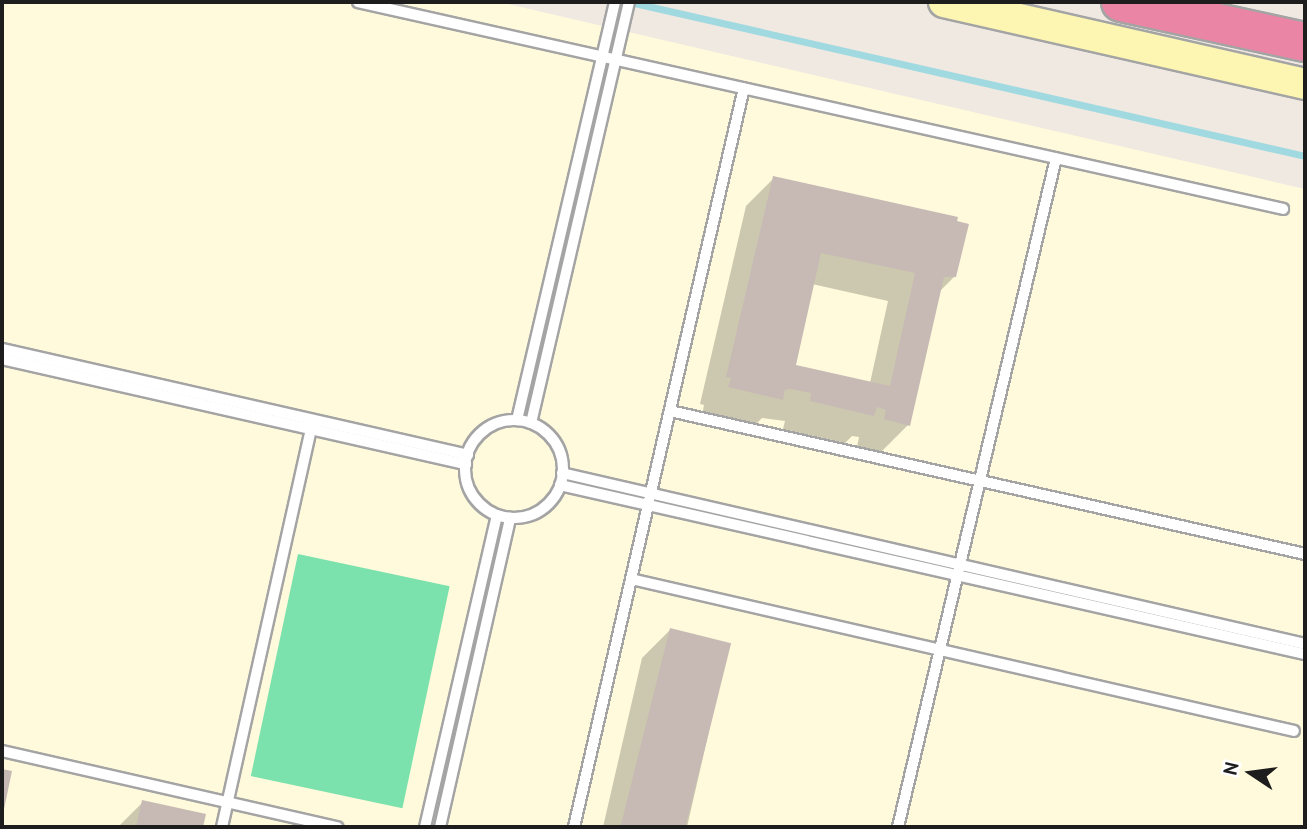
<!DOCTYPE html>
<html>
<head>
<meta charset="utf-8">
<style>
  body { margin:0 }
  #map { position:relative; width:1307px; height:829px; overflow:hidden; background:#efe9e2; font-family:"PT Sans",sans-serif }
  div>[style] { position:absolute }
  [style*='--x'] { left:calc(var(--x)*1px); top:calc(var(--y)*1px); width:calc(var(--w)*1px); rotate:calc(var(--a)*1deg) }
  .education>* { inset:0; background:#fffadb }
  .pitch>* { inset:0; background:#7be2ad; transform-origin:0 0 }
  .shadow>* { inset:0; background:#0003 }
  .stream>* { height:7px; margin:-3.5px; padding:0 3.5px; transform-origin:3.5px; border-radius:3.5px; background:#a0d9df }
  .building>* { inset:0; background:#c7bab5; transform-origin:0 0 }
  .roads { filter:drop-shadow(2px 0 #a4a4a4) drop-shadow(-2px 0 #a4a4a4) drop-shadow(0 2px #a4a4a4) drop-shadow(0 -2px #a4a4a4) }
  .lane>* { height:10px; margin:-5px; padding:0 5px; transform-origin:5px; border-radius:5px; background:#fff }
  .lane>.ring { margin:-5px; padding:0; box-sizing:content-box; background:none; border:10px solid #fff; border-radius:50% }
  .secondary>* { height:30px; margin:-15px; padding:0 15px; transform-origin:15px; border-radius:15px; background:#fcf6b2 }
  .highway>* { height:38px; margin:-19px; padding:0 19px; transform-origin:19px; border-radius:19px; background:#eb85a5 }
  span { translate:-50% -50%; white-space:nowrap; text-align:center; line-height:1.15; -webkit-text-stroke:5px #fff; paint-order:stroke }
  .frame { position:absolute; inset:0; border:4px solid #1d1d1d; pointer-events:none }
  .north { position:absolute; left:1216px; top:738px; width:70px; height:70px; -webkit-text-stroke:5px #fff; paint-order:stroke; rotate:283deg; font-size:19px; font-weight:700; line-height:28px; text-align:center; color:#1d1d1d }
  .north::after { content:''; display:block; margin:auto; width:24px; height:32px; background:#1d1d1d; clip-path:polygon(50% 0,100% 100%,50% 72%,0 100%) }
</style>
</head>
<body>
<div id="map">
  <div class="education">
    <i style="clip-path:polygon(2px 2px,499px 2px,1305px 189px,1305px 827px,2px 827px)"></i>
  </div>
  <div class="pitch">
    <i style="left:298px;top:554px;width:155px;height:227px;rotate:12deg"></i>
  </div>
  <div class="shadow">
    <i style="clip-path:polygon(evenodd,774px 178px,955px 276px,939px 292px,908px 425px,880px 453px,857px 447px,859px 437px,852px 436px,845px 443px,783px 429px,785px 421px,762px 418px,753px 427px,702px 415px,704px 405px,700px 404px,746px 206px,774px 178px,812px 284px,888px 301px,870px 383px,794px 366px,812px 284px)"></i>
    <i style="clip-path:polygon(670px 630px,729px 644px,687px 827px,603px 827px,642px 658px)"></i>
    <i style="clip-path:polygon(143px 802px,204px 816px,201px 827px,118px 827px)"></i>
  </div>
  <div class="stream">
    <i style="--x:630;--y:2;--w:692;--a:12.85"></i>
  </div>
  <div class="building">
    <i style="clip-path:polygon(evenodd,773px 176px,958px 217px,957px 221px,969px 224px,956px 277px,944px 277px,910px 426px,884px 419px,886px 410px,877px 407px,874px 416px,810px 401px,811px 393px,791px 389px,785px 390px,783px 400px,728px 387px,731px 378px,726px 377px,773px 176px,821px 253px,915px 273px,890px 386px,796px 365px,821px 253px)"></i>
    <i style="left:670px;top:628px;width:63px;height:204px;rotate:14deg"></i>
    <i style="clip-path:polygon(2px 769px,12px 771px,3px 814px,2px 814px)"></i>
    <i style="clip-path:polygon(142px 800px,206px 814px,203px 827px,136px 827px)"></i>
  </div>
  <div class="roads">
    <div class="lane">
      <i style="--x:358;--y:2;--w:948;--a:12.61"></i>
      <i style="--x:2;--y:349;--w:478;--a:12.8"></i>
      <i style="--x:2;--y:359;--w:476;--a:12.8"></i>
      <i style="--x:670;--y:411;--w:651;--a:12.69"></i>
      <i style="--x:517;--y:420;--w:429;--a:-76.8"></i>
      <i class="ring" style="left:465px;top:420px;width:88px;height:88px"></i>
      <i style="--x:531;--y:423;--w:432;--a:-76.9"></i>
      <i style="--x:562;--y:473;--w:762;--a:12.96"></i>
      <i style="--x:560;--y:485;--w:764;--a:12.78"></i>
      <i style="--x:631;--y:579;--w:680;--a:12.91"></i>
      <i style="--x:2;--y:751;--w:344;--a:12.8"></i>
      <i style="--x:222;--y:827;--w:414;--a:-77.4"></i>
      <i style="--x:425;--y:827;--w:320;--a:-77"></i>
      <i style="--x:440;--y:827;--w:317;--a:-77.2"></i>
      <i style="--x:574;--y:827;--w:758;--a:-77.05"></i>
      <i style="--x:898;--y:827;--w:687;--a:-76.71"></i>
    </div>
    <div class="secondary">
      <i style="--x:944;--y:2;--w:370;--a:12.8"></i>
    </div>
    <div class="highway">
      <i style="--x:1121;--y:2;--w:188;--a:12.3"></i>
    </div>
  </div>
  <div class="frame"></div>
  <div class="north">N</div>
</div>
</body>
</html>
